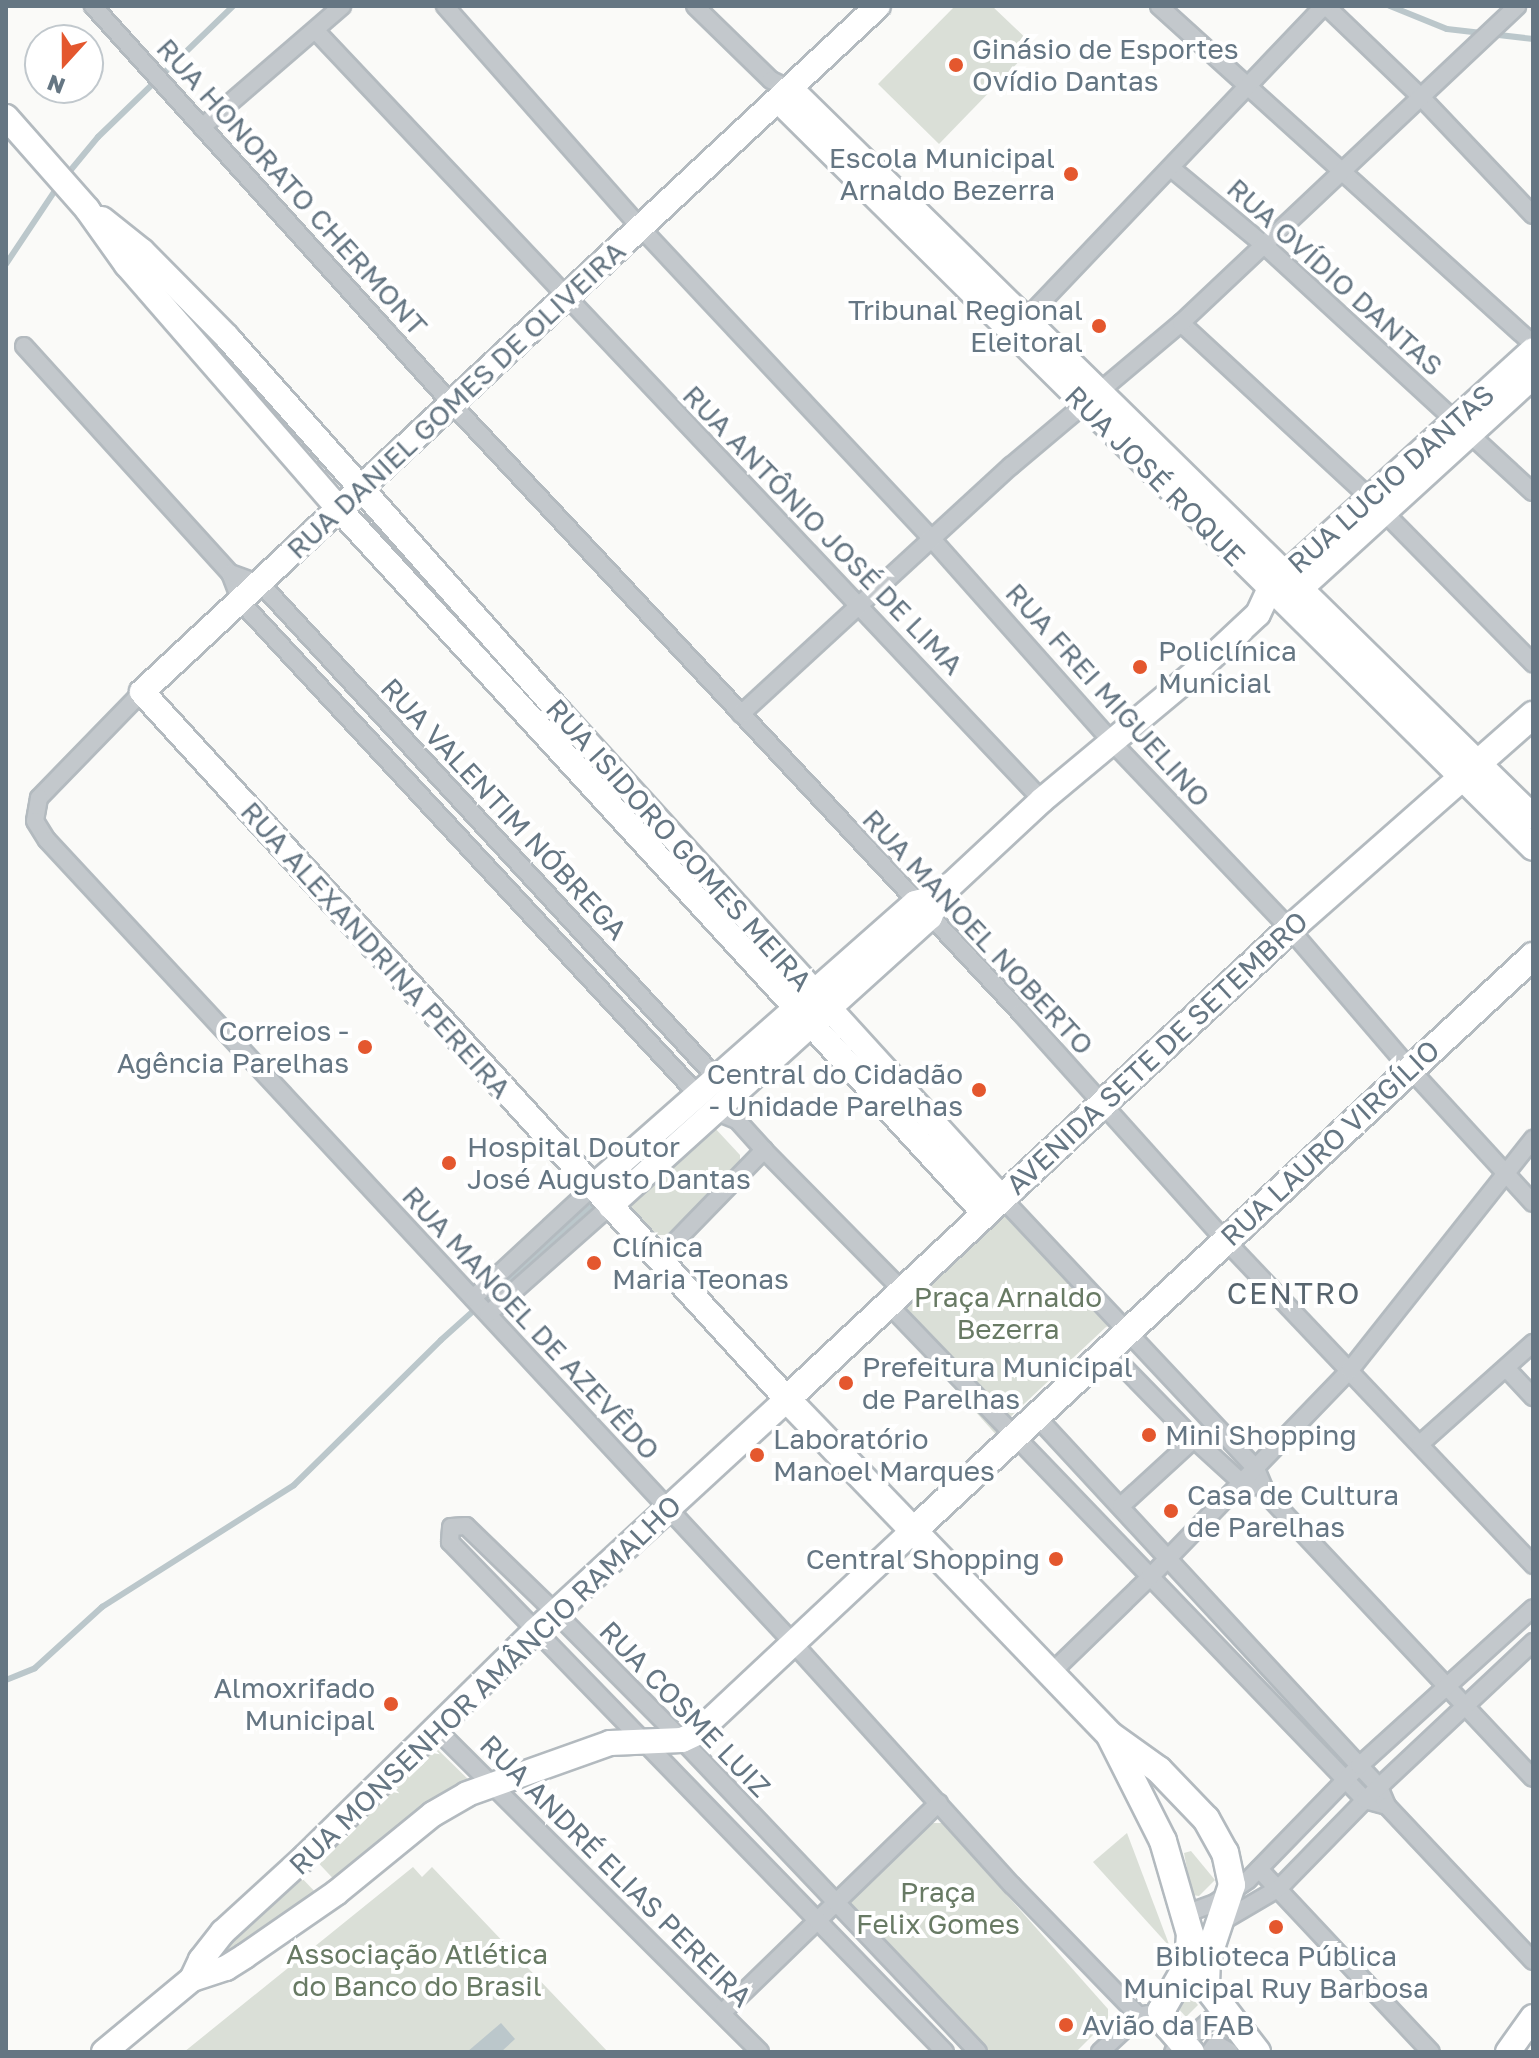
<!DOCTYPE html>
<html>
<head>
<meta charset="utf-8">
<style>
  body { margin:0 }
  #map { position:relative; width:1539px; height:2058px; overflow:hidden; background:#fafaf8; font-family:"Golos Text",sans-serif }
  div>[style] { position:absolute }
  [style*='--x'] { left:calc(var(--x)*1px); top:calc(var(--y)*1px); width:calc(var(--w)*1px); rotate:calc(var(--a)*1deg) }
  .green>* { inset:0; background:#dadfd7 }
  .water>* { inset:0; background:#bbc7cb }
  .stream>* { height:6px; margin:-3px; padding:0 3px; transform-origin:3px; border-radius:3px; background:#bbc7cb }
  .roads { filter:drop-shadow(2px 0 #b3babf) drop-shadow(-2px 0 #b3babf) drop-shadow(0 2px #b3babf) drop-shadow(0 -2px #b3babf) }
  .street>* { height:16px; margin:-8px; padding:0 8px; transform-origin:8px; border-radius:8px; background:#c3c8cc }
  .secondary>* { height:24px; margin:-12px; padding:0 12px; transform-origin:12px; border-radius:12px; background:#fff }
  .primary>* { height:26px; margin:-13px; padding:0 13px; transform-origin:13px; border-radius:13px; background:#fff }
  .dots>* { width:22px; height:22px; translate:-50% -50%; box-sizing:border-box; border:4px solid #fff; border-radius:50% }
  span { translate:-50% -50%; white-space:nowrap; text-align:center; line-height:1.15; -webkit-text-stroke:8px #fff; paint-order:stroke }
  .poi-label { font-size:28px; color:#657683 }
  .left { translate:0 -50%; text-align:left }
  .right { translate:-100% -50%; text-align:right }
  .street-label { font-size:28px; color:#657683 }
  .park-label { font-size:28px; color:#687a64 }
  .neighbourhood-label { font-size:30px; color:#57646e; letter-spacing:2px }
  .frame { position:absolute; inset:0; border:8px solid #657683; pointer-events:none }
  .north { position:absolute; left:24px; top:24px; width:80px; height:80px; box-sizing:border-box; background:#fff; border:2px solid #c1c8cd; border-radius:50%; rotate:201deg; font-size:22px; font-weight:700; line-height:32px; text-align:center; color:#657683 }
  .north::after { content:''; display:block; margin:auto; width:28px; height:36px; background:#e4572e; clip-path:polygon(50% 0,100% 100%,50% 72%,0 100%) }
</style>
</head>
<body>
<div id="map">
  <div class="green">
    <i style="clip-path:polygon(955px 6px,992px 6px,1034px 46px,939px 144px,878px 84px)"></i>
    <i style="clip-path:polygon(713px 1126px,740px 1155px,740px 1168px,669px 1235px,653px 1235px,628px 1205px)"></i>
    <i style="clip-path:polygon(1006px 1196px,1123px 1320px,1106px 1327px,1007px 1420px,999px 1438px,886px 1312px)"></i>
    <i style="clip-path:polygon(429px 1741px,476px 1787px,340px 1886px,312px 1856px)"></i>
    <i style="clip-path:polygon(930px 1823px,943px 1823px,1108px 2009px,1108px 2020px,1076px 2052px,989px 2052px,850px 1903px)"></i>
    <i style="clip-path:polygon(1127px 1833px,1170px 1947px,1093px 1862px)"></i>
    <i style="clip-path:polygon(1191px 1851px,1215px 1880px,1199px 1896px,1192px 1895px,1184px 1853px)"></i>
    <i style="clip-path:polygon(413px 1867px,422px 1877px,432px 1867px,608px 2052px,184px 2052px)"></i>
    <i style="clip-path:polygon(295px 1871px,322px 1899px,219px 1962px,211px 1954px)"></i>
    <i style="clip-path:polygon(1187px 1992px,1198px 2005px,1186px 2017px,1176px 2006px,1177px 1999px)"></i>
  </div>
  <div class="water">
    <i style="clip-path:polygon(501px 2023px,515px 2039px,501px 2052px,467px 2052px)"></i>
  </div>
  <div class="stream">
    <i style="--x:1390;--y:6;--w:61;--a:22"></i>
    <i style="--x:1447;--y:29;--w:87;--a:6.6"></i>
    <i style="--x:65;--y:177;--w:52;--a:-50.5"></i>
    <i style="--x:98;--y:137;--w:188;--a:-44.1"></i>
    <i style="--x:6;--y:264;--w:94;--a:-56.3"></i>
    <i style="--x:604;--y:1193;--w:29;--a:-41"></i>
    <i style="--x:6;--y:1680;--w:31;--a:-22"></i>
    <i style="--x:35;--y:1668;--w:91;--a:-42.3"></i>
    <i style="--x:102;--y:1607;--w:227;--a:-32.4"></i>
    <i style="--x:294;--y:1485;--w:206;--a:-44.6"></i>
    <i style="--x:441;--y:1340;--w:208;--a:-41.9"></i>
  </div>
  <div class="roads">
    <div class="street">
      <i style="--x:93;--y:6;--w:536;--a:47.95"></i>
      <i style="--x:452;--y:404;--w:833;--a:46.94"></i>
      <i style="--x:1021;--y:1013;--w:305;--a:48.1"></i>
      <i style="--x:1225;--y:1240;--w:448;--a:46.5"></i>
      <i style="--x:445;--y:6;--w:295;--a:48.6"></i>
      <i style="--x:640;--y:227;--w:426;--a:46.9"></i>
      <i style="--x:931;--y:538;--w:273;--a:48.4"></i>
      <i style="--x:1112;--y:742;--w:258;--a:46.4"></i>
      <i style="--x:1290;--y:929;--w:186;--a:49.4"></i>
      <i style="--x:1411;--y:1070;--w:180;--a:47.5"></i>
      <i style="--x:695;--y:6;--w:106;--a:44.2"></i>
      <i style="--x:771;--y:80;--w:23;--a:25"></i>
      <i style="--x:1159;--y:6;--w:504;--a:42.11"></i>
      <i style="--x:1326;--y:6;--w:130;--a:43.8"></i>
      <i style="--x:1420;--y:96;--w:164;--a:46.5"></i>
      <i style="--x:316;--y:31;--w:1058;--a:46.65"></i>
      <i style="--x:202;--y:127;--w:185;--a:-40.8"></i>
      <i style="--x:1171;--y:168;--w:121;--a:39.6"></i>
      <i style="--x:1264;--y:245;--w:365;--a:42.6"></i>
      <i style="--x:1181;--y:323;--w:259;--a:42.8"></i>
      <i style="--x:1371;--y:499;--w:231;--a:45.4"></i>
      <i style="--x:1019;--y:326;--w:442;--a:-46.4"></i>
      <i style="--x:24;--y:346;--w:307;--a:47.8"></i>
      <i style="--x:230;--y:573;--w:31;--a:69"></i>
      <i style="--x:241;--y:602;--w:693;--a:47.16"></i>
      <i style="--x:712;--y:1110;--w:27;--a:22"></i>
      <i style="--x:230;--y:573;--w:33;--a:20"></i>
      <i style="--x:261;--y:584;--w:682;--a:47.32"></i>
      <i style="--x:142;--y:692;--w:148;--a:134.2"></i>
      <i style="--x:39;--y:798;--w:23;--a:100"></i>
      <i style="--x:35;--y:821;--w:22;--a:58"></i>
      <i style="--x:47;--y:840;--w:1097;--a:47.1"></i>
      <i style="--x:794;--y:1644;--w:325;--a:47.9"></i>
      <i style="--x:1012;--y:1885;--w:182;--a:45.9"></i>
      <i style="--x:741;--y:714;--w:367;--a:-42.6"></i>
      <i style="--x:1011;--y:466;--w:222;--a:-40.1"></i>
      <i style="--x:1181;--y:323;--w:462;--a:-43.3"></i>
      <i style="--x:735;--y:1112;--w:8;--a:76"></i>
      <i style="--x:737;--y:1120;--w:40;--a:48"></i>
      <i style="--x:764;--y:1150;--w:197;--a:45.4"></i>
      <i style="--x:1001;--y:1197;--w:373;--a:46.8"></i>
      <i style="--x:1256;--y:1469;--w:28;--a:67"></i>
      <i style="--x:1267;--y:1495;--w:388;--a:46.8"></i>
      <i style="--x:659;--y:1258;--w:151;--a:-45.8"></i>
      <i style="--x:473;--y:1298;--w:163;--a:-42.8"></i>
      <i style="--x:888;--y:1304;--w:688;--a:46.12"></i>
      <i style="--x:1365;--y:1800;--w:23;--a:15"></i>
      <i style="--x:488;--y:1314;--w:163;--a:-41.5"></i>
      <i style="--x:1107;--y:1350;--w:124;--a:45.7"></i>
      <i style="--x:1194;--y:1439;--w:65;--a:42.5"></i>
      <i style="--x:1242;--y:1483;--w:10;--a:24"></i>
      <i style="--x:1506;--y:1368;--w:40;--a:47"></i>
      <i style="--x:1035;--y:1415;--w:507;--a:47.24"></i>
      <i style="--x:1379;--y:1787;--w:21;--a:67"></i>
      <i style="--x:1387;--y:1806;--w:213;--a:46.7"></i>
      <i style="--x:1420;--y:1444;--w:152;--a:-41.8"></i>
      <i style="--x:1121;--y:1506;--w:99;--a:-42.5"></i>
      <i style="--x:1050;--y:1674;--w:141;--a:-44.1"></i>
      <i style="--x:1151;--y:1576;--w:286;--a:-46"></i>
      <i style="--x:1350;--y:1370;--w:295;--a:-51.6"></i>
      <i style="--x:434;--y:1727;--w:460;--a:44.9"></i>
      <i style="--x:1259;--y:1869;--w:251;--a:46.8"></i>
      <i style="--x:1185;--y:1914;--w:32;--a:-20"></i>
      <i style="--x:1215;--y:1903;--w:40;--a:-34.9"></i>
      <i style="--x:1248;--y:1880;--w:159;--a:-45.8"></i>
      <i style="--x:1359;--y:1766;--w:235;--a:-42.2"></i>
      <i style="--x:1216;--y:1925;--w:73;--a:-30.4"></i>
      <i style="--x:1279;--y:1888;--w:123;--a:-45.7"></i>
      <i style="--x:1365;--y:1800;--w:231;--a:-43.2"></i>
      <i style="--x:722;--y:2013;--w:302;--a:-44.1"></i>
      <i style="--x:945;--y:2052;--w:711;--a:-134.14"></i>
      <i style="--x:450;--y:1542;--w:15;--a:-86"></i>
      <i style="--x:451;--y:1527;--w:15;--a:-4"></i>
      <i style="--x:466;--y:1526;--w:124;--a:44"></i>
      <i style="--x:555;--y:1612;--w:180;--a:45.2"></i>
      <i style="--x:682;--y:1740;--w:430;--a:46.5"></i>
      <i style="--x:1100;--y:2052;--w:53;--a:-42.7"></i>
      <i style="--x:1139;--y:2016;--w:9;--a:-13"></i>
      <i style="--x:1173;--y:2052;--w:66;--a:-40.7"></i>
      <i style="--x:1210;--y:2052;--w:10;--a:-53"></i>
      <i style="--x:1216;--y:2044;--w:16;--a:30"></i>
    </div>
    <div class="secondary">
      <i style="--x:792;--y:90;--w:1038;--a:44.45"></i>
      <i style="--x:779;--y:101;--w:1061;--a:44.73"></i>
      <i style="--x:6;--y:117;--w:123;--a:48.6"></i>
      <i style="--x:87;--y:209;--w:69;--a:54.5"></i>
      <i style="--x:127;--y:265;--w:323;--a:49"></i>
      <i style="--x:339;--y:509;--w:955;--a:47.5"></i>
      <i style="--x:102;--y:219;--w:51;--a:38.7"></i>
      <i style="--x:142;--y:251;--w:121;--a:45.3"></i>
      <i style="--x:227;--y:337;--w:504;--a:48.46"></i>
      <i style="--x:561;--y:714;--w:653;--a:47.67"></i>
      <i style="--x:1288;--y:600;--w:332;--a:-42.4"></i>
      <i style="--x:593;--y:1187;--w:429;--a:-41.4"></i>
      <i style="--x:915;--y:903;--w:24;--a:-15"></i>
      <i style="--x:610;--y:1206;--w:431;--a:-42.1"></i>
      <i style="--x:930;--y:917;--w:22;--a:-68"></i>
      <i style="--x:938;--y:897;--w:142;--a:-43"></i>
      <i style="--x:1042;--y:800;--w:202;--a:-39.8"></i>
      <i style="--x:1197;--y:671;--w:83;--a:-43.1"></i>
      <i style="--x:1258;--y:614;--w:26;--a:-65"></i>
      <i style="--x:1269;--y:590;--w:23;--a:-43"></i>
      <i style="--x:1286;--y:574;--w:333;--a:-42.2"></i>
      <i style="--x:192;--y:1979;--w:36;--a:-18"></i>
      <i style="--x:226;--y:1968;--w:22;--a:-32"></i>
      <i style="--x:245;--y:1956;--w:111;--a:-34.7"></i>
      <i style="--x:336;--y:1893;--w:125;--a:-39.2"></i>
      <i style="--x:433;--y:1814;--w:39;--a:-30"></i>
      <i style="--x:467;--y:1794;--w:152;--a:-19.6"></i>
      <i style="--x:610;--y:1743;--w:72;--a:-2.4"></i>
      <i style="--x:682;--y:1740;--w:17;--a:-25"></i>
      <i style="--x:697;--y:1733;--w:296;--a:-43.1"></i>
      <i style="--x:104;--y:2052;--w:114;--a:-39.7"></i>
      <i style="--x:192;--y:1979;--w:21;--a:-65"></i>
      <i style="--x:201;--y:1960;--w:36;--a:-52"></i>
      <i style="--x:223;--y:1932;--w:110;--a:-42.4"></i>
      <i style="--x:304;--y:1858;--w:324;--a:-44.5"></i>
      <i style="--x:535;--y:1631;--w:343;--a:-42.6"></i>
      <i style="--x:787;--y:1399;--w:957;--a:-132.37"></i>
      <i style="--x:142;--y:692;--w:1006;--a:-42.99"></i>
      <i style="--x:1508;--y:2052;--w:43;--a:-54.5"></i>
    </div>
    <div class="primary">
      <i style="--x:913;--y:1531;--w:846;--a:-42.84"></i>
      <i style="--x:1111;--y:1738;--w:115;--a:63.2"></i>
      <i style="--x:1163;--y:1841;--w:97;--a:73.8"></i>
      <i style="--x:1190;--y:1934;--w:30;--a:94"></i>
      <i style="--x:1188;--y:1964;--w:54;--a:119.9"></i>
      <i style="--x:1161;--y:2011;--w:17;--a:65"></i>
      <i style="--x:1168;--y:2026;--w:35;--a:49"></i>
      <i style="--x:1257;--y:2052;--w:83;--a:-127.7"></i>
      <i style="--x:1206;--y:1986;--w:26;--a:-88"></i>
      <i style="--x:1207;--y:1960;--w:79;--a:-71.6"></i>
      <i style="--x:1232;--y:1885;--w:33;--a:-102"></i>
      <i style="--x:1225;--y:1853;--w:39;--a:-119"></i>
      <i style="--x:1206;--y:1819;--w:68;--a:-133.8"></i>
      <i style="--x:1159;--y:1770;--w:60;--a:-144.5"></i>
      <i style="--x:1110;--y:1735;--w:466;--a:-133.9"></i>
      <i style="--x:787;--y:1399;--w:688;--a:-43.06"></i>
      <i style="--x:1290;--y:929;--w:324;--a:-41.4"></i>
    </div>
  </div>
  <div class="dots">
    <i style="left:956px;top:65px;background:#e4572e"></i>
    <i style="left:1071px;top:174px;background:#e4572e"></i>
    <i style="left:1099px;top:326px;background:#e4572e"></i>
    <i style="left:1140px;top:667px;background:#e4572e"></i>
    <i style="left:365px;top:1047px;background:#e4572e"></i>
    <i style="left:979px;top:1090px;background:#e4572e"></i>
    <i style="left:449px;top:1163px;background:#e4572e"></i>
    <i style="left:594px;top:1263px;background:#e4572e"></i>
    <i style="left:846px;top:1383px;background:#e4572e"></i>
    <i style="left:1149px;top:1435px;background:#e4572e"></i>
    <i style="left:757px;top:1455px;background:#e4572e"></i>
    <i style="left:1171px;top:1511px;background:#e4572e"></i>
    <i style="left:1056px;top:1559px;background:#e4572e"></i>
    <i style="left:391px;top:1704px;background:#e4572e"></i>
    <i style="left:1276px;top:1927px;background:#e4572e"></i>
    <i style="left:1066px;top:2025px;background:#e4572e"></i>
  </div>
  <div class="poi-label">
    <span class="left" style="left:972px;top:65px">Ginásio de Esportes<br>Ovídio Dantas</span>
    <span class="right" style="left:1055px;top:174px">Escola Municipal<br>Arnaldo Bezerra</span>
    <span class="right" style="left:1083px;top:326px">Tribunal Regional<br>Eleitoral</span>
    <span class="left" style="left:1158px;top:667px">Policlínica<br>Municial</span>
    <span class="right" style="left:349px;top:1047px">Correios -<br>Agência Parelhas</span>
    <span class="right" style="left:963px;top:1090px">Central do Cidadão<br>- Unidade Parelhas</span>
    <span class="left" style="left:467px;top:1163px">Hospital Doutor<br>José Augusto Dantas</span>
    <span class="left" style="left:612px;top:1263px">Clínica<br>Maria Teonas</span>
    <span class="left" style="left:862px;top:1383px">Prefeitura Municipal<br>de Parelhas</span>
    <span class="left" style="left:1165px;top:1435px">Mini Shopping</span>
    <span class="left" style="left:773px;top:1455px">Laboratório<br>Manoel Marques</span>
    <span class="left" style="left:1187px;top:1511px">Casa de Cultura<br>de Parelhas</span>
    <span class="right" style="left:1040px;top:1559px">Central Shopping</span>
    <span class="right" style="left:375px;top:1704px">Almoxrifado<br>Municipal</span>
    <span style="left:1276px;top:1972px">Biblioteca Pública<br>Municipal Ruy Barbosa</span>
    <span class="left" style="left:1082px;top:2025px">Avião da FAB</span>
  </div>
  <div class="street-label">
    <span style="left:292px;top:187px;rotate:48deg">RUA HONORATO CHERMONT</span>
    <span style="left:1335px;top:277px;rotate:42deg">RUA OVÍDIO DANTAS</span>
    <span style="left:456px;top:400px;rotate:-43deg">RUA DANIEL GOMES DE OLIVEIRA</span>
    <span style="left:1155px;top:476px;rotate:45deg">RUA JOSÉ ROQUE</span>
    <span style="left:1391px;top:479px;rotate:-42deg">RUA LUCIO DANTAS</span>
    <span style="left:823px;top:530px;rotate:46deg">RUA ANTÔNIO JOSÉ DE LIMA</span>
    <span style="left:1108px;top:695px;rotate:48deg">RUA FREI MIGUELINO</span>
    <span style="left:504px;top:809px;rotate:47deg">RUA VALENTIM NÓBREGA</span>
    <span style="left:679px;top:845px;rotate:48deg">RUA ISIDORO GOMES MEIRA</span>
    <span style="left:978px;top:932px;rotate:47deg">RUA MANOEL NOBERTO</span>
    <span style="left:376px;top:950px;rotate:48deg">RUA ALEXANDRINA PEREIRA</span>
    <span style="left:1157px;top:1053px;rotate:-43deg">AVENIDA SETE DE SETEMBRO</span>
    <span style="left:1330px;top:1143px;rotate:-43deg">RUA LAURO VIRGÍLIO</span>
    <span style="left:531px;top:1323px;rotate:47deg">RUA MANOEL DE AZEVÊDO</span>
    <span style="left:485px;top:1685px;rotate:-44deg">RUA MONSENHOR AMÂNCIO RAMALHO</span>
    <span style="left:685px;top:1709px;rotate:46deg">RUA COSME LUIZ</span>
    <span style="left:616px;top:1871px;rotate:45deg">RUA ANDRÉ ELIAS PEREIRA</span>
  </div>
  <div class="park-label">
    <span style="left:1008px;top:1313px">Praça Arnaldo<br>Bezerra</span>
    <span style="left:938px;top:1908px">Praça<br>Felix Gomes</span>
    <span style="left:417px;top:1970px">Associação Atlética<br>do Banco do Brasil</span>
  </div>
  <div class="neighbourhood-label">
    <span style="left:1294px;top:1293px">CENTRO</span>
  </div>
  <div class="frame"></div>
  <div class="north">N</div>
</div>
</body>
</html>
